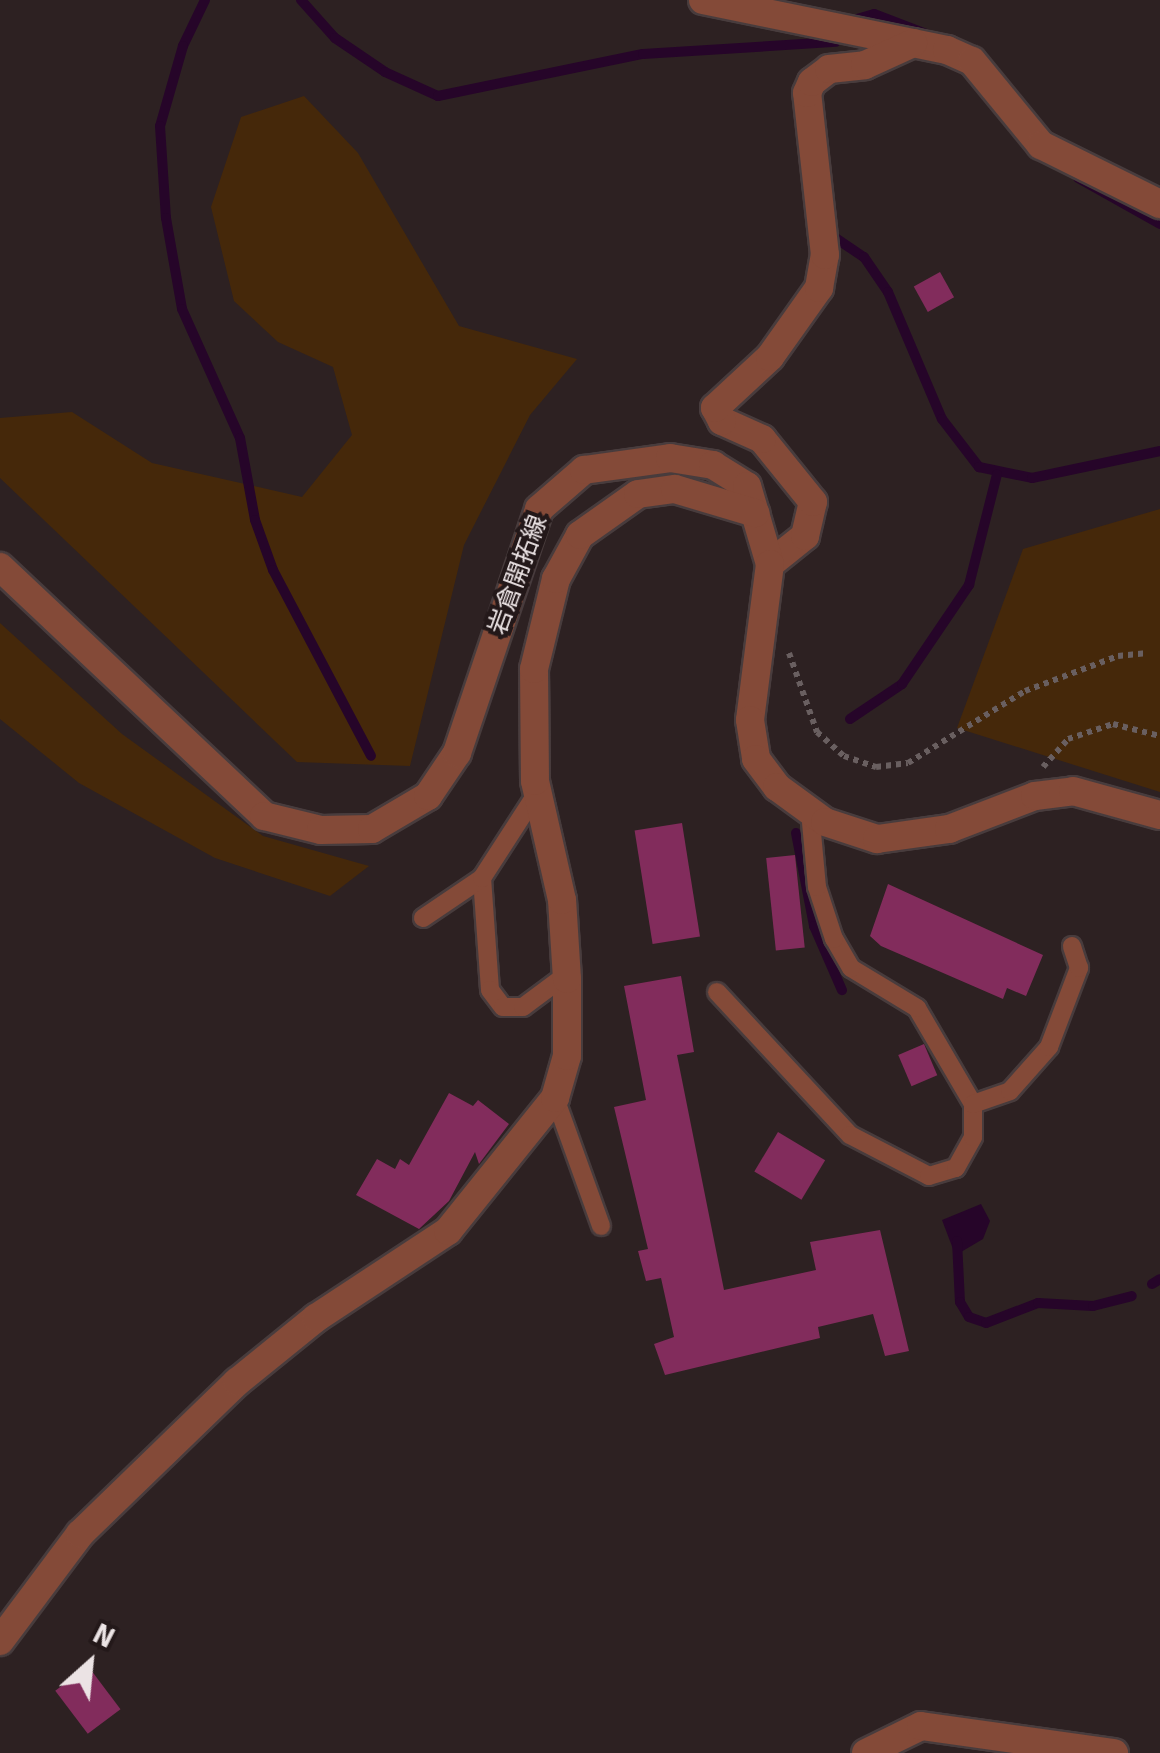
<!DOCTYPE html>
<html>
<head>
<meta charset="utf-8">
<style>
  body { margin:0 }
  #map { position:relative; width:1160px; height:1753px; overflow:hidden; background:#2d2122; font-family:Signika,"Noto Sans JP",sans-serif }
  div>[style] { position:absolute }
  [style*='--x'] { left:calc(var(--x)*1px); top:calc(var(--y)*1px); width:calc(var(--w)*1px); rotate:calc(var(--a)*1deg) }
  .green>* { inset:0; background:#45280a }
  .water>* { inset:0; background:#260529 }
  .stream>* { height:10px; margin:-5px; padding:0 5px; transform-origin:5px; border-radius:5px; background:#260529 }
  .building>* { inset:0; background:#822c5c; transform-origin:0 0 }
  .path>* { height:6px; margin-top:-3px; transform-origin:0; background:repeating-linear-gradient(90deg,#695f60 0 5px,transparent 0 10px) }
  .roads { filter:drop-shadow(2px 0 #483c3d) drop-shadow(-2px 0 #483c3d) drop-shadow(0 2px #483c3d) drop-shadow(0 -2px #483c3d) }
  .service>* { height:18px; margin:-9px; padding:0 9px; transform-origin:9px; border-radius:9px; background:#844a38 }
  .minor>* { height:28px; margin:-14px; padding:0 14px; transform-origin:14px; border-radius:14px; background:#844a38 }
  span { translate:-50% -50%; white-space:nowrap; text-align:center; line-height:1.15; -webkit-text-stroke:8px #231819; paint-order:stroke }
  .street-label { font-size:25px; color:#ebe3e4 }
  .north { position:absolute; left:40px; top:1613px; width:100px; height:100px; -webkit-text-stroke:8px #231819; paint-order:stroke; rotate:27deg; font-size:28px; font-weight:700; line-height:40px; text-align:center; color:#ebe3e4 }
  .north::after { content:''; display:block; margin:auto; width:35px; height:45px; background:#ebe3e4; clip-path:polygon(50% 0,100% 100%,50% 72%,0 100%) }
</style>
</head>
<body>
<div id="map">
  <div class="green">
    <i style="clip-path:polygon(304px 96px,358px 153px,459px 326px,577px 359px,530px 415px,464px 545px,410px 766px,297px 762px,0 478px,0 418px,72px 412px,152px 463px,302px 497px,352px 435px,333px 367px,278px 342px,234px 301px,211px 207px,241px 117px)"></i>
    <i style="clip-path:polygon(1160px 509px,1160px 792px,957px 728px,1023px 549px)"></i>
    <i style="clip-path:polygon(0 623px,122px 734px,263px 836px,369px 866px,330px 896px,215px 858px,79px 783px,0 719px)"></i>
  </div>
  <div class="water">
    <i style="clip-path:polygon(981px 1204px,990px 1221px,983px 1239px,961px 1252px,953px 1249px,942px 1220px)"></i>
  </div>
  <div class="stream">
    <i style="--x:205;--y:0;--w:51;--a:115.6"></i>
    <i style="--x:183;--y:46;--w:83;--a:106"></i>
    <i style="--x:160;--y:126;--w:92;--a:86.3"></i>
    <i style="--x:166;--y:218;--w:92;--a:80"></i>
    <i style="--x:182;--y:309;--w:141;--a:65.8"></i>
    <i style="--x:240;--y:438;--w:83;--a:79.6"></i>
    <i style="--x:255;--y:520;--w:53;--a:70.2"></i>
    <i style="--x:273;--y:570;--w:210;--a:62.2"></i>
    <i style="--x:301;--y:0;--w:51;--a:48.2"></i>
    <i style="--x:335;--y:38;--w:60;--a:34.2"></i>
    <i style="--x:385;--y:72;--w:58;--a:24.4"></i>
    <i style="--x:438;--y:96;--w:209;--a:-11.6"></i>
    <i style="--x:643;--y:54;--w:193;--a:-3.6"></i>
    <i style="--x:850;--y:21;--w:25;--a:-16"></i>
    <i style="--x:874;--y:14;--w:67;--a:20.9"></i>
    <i style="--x:1078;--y:178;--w:94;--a:29.3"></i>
    <i style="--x:831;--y:235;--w:40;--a:34"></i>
    <i style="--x:864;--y:257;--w:42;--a:55.6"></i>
    <i style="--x:888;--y:292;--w:138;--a:67"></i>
    <i style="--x:942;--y:419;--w:61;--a:52.4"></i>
    <i style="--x:979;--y:467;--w:54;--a:11.7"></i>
    <i style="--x:1032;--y:478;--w:131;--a:-11.9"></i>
    <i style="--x:850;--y:719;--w:63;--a:-33.9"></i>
    <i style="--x:902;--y:684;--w:120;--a:-55.9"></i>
    <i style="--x:969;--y:585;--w:114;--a:-75.8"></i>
    <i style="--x:796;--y:833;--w:95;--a:79"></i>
    <i style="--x:814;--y:926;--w:70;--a:66.4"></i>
    <i style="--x:957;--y:1241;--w:61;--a:87.2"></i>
    <i style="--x:960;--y:1302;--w:17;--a:59"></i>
    <i style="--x:969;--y:1317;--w:18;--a:19"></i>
    <i style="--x:986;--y:1323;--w:56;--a:-21"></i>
    <i style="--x:1038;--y:1303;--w:55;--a:3.1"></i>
    <i style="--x:1093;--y:1306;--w:40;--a:-14.4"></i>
    <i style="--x:1152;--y:1284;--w:9;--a:-32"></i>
  </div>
  <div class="building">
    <i style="left:940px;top:272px;width:29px;height:30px;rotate:61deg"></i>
    <i style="left:682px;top:823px;width:115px;height:48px;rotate:81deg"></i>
    <i style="left:795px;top:855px;width:93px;height:29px;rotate:84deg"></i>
    <i style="clip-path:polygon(888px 884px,1043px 955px,1026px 996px,1007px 988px,1003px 999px,881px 946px,870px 936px)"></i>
    <i style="clip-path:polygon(681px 976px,694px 1052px,677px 1055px,724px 1290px,816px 1270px,810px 1242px,880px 1230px,909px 1351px,885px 1356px,873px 1314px,818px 1327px,820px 1338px,665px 1375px,654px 1344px,674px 1337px,661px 1278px,646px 1281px,638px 1251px,648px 1249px,614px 1107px,646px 1100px,624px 986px)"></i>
    <i style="left:924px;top:1044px;width:34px;height:28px;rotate:67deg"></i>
    <i style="clip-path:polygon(449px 1093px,473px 1106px,478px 1100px,509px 1124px,479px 1164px,475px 1152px,449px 1201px,419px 1229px,356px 1195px,377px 1159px,395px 1169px,400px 1159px,409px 1165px)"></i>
    <i style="left:778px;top:1132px;width:55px;height:46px;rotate:31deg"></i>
    <i style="left:88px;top:1666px;width:54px;height:41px;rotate:53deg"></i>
  </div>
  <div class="path">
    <i style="--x:789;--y:653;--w:84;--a:70.5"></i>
    <i style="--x:817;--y:732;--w:36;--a:42"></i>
    <i style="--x:844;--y:756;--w:34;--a:19"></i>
    <i style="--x:876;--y:767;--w:32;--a:-7"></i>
    <i style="--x:908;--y:763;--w:137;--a:-31.6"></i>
    <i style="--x:1025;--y:691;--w:99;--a:-20.6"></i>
    <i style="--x:1118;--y:656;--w:27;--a:-6"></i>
    <i style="--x:1043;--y:767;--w:38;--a:-48"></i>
    <i style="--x:1068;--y:739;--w:47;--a:-18.4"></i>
    <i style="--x:1113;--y:724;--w:49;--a:14.3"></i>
  </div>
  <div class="roads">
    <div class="service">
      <i style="--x:482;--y:878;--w:112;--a:85.9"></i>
      <i style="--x:490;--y:990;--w:21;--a:53"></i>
      <i style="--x:503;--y:1007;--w:20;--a:0"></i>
      <i style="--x:523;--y:1007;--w:54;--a:-36.7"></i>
      <i style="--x:423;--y:918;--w:71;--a:-34.1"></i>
      <i style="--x:482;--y:878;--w:101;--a:-57.1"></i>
      <i style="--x:717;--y:992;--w:195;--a:47.1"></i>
      <i style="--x:850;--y:1135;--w:89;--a:27.4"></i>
      <i style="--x:929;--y:1176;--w:28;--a:-17"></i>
      <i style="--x:956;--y:1168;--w:35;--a:-61"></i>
      <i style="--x:973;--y:1137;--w:33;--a:-90"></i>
      <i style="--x:973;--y:1104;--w:111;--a:-120.3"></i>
      <i style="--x:917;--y:1008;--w:77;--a:-148.8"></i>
      <i style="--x:851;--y:968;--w:34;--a:-120"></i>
      <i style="--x:834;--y:939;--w:55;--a:-108.1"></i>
      <i style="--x:817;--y:887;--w:76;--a:-95.3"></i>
      <i style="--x:555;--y:1098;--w:136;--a:70.2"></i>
      <i style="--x:973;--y:1104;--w:39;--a:-19"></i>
      <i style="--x:1010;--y:1091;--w:59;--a:-48.4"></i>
      <i style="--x:1049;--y:1047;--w:85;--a:-69.2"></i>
      <i style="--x:1079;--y:968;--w:23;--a:-108"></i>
    </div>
    <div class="minor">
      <i style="--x:703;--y:0;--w:249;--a:11.6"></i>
      <i style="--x:947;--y:50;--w:27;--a:24"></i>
      <i style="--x:972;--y:61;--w:109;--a:50.6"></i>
      <i style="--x:1041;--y:145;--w:133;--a:26.4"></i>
      <i style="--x:770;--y:564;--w:45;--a:-38.7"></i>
      <i style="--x:805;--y:536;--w:35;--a:-77"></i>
      <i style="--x:813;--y:502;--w:81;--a:-129"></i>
      <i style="--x:762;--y:439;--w:44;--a:-155.8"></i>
      <i style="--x:722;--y:421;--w:15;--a:-118"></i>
      <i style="--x:715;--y:408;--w:75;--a:-42.8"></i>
      <i style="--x:770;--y:357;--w:85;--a:-54.6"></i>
      <i style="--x:819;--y:288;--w:34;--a:-80"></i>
      <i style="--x:825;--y:255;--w:163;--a:-96.3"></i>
      <i style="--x:807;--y:93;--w:12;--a:-66"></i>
      <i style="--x:812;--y:82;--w:21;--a:-37"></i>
      <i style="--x:829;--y:69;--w:36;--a:-6"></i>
      <i style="--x:865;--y:65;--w:53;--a:-24.6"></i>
      <i style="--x:0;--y:567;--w:363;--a:43.3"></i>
      <i style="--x:264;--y:816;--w:59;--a:13.8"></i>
      <i style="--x:321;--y:830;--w:51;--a:-1.1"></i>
      <i style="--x:372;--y:829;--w:65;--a:-30.5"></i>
      <i style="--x:428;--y:796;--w:52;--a:-56"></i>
      <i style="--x:457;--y:753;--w:257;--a:-71.4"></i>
      <i style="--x:539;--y:509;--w:60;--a:-40.9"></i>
      <i style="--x:584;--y:470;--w:87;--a:-7.9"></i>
      <i style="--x:670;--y:458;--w:44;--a:9.2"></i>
      <i style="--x:713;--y:465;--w:40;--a:32"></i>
      <i style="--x:747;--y:486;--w:81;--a:73.6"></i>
      <i style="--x:770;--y:564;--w:157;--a:97.3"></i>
      <i style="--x:750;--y:720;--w:39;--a:81"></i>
      <i style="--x:756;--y:759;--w:35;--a:53"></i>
      <i style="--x:777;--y:787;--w:59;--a:36.1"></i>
      <i style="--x:825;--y:822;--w:55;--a:18.1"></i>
      <i style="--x:877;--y:839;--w:73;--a:-7.9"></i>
      <i style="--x:949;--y:829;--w:92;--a:-21"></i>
      <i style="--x:1035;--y:796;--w:38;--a:-7"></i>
      <i style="--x:1073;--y:791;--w:90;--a:15.4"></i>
      <i style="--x:0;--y:1641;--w:134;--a:-53.2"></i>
      <i style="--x:80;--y:1534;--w:219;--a:-44.1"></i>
      <i style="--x:237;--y:1382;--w:102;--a:-39"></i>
      <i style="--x:316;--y:1318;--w:158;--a:-33.4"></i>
      <i style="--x:448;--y:1231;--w:171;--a:-51.2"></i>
      <i style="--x:555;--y:1098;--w:44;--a:-74.1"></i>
      <i style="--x:567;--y:1056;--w:77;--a:-90"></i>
      <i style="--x:567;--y:979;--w:79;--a:-93.6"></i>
      <i style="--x:562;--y:900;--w:122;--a:-102.8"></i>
      <i style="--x:535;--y:781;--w:112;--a:-90.5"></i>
      <i style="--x:534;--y:669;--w:93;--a:-76.3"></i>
      <i style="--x:556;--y:579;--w:50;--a:-61.4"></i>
      <i style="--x:580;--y:535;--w:71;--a:-35.3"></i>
      <i style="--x:638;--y:494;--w:37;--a:-8"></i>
      <i style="--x:675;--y:489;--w:84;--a:16.7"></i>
      <i style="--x:866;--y:1753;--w:61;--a:-26.1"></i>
      <i style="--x:921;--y:1726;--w:195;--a:8"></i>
    </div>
  </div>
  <div class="street-label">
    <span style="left:518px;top:575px;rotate:-70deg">岩倉開拓線</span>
  </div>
  <div class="north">N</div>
</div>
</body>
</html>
